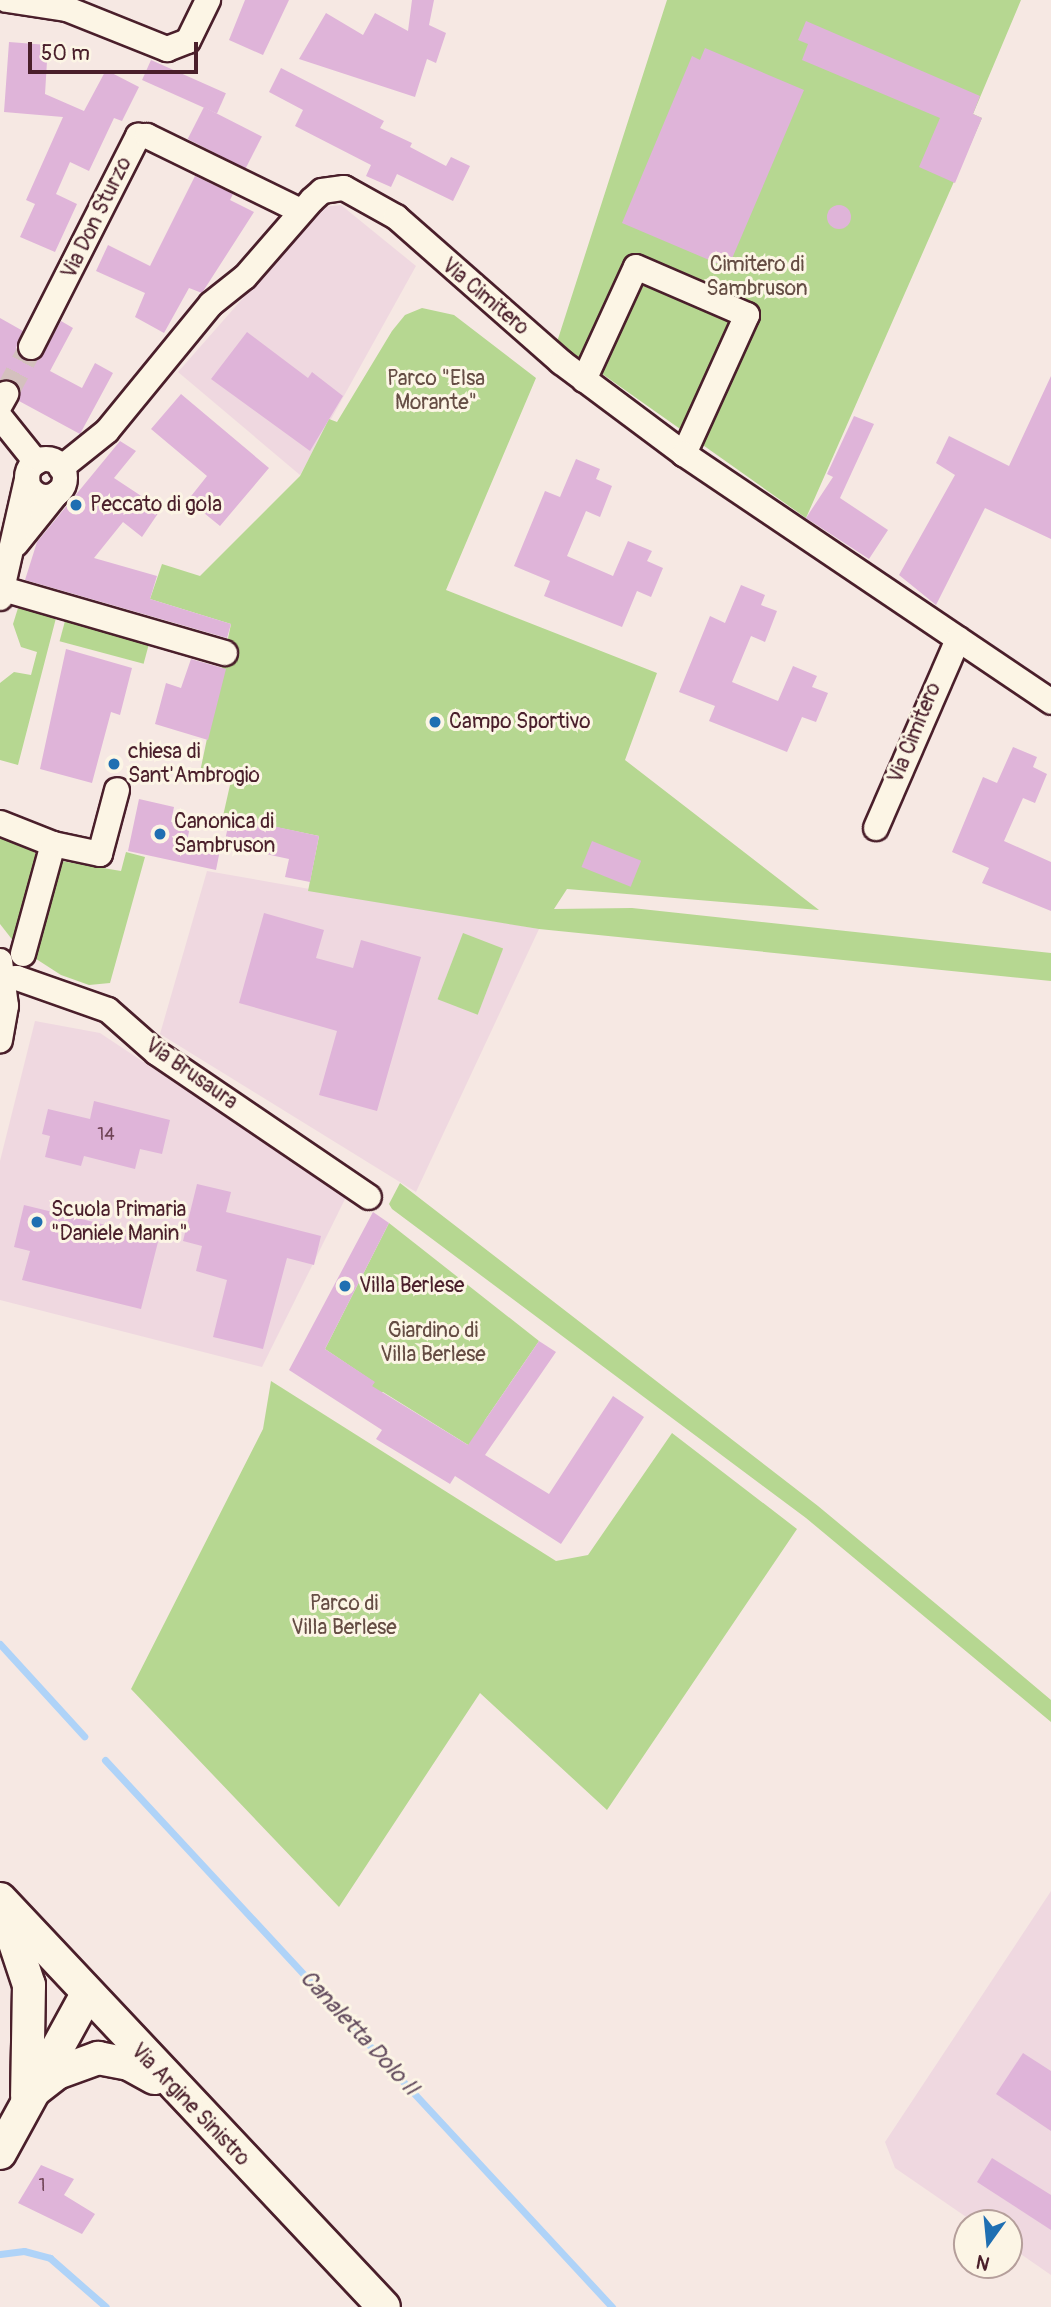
<!DOCTYPE html>
<html>
<head>
<meta charset="utf-8">
<style>
  body { margin:0 }
  #map { position:relative; width:1051px; height:2307px; overflow:hidden; background:#f6e8e3; font-family:Pangolin,sans-serif }
  div>[style] { position:absolute }
  [style*='--x'] { left:calc(var(--x)*1px); top:calc(var(--y)*1px); width:calc(var(--w)*1px); rotate:calc(var(--a)*1deg) }
  .built>* { inset:0; background:#efd8e0 }
  .green>* { inset:0; background:#b6d791; transform-origin:0 0 }
  .stream>* { height:7px; margin:-3.5px; padding:0 3.5px; transform-origin:3.5px; border-radius:3.5px; background:#afd3f8 }
  .building>* { inset:0; background:#dfb4d9; transform-origin:0 0 }
  .round { border-radius:50% }
  .minor-tunnel>* { height:24px; margin-top:-12px; transform-origin:0; background:repeating-linear-gradient(90deg,#d4c0be 0 24px,transparent 0 36px) }
  .roads { filter:drop-shadow(2px 0 #4a1f2b) drop-shadow(-2px 0 #4a1f2b) drop-shadow(0 2px #4a1f2b) drop-shadow(0 -2px #4a1f2b) }
  .minor>* { height:24px; margin:-12px; padding:0 12px; transform-origin:12px; border-radius:12px; background:#fcf5e5 }
  .minor>.ring { margin:-12px; padding:0; box-sizing:content-box; background:none; border:24px solid #fcf5e5; border-radius:50% }
  .major>* { height:32px; margin:-16px; padding:0 16px; transform-origin:16px; border-radius:16px; background:#fcf5e5 }
  .dots>* { width:19px; height:19px; translate:-50% -50%; box-sizing:border-box; border:4px solid #fcf5e5; border-radius:50% }
  span { translate:-50% -50%; white-space:nowrap; text-align:center; line-height:1.15; -webkit-text-stroke:6px #fcf5e5; paint-order:stroke }
  .number-label { font-size:18px; color:#6f4456 }
  .number-label span { -webkit-text-stroke-width:0 }
  .street-label { font-size:21px; color:#4a1f2b }
  .park-label { font-size:21px; color:#654d44 }
  .poi-label { font-size:21px; color:#4a1f2b }
  .left { translate:0 -50%; text-align:left }
  .water-label { font-size:23px; color:#634c5e; font-style:italic }
  .north { position:absolute; left:953px; top:2209px; width:70px; height:70px; box-sizing:border-box; background:#fcf5e5; border:2px solid #b59f9b; border-radius:50%; rotate:195deg; font-size:19px; font-weight:700; line-height:28px; text-align:center; color:#4a1f2b }
  .north::after { content:''; display:block; margin:auto; width:24px; height:32px; background:#1f6fb2; clip-path:polygon(50% 0,100% 100%,50% 72%,0 100%) }
  .scale { position:absolute; left:28px; top:42px; width:170px; height:32px; box-sizing:border-box; border:4px solid #4a1f2b; border-top:0; padding-left:9px; font-size:21px; line-height:24px; white-space:nowrap; color:#4a1f2b; -webkit-text-stroke:5px #fcf5e5; paint-order:stroke }
</style>
</head>
<body>
<div id="map">
  <div class="built">
    <i style="clip-path:polygon(341px 205px,416px 266px,300px 475px,178px 372px,323px 207px)"></i>
    <i style="clip-path:polygon(207px 871px,539px 929px,416px 1192px,160px 1034px)"></i>
    <i style="clip-path:polygon(35px 1021px,100px 1033px,346px 1197px,262px 1367px,0 1300px,0 1161px)"></i>
    <i style="clip-path:polygon(1051px 1891px,1051px 2275px,1009px 2246px,1009px 2223px,975px 2223px,895px 2168px,885px 2142px)"></i>
  </div>
  <div class="green">
    <i style="clip-path:polygon(667px 0,1021px 0,973px 114px,982px 118px,806px 518px,557px 342px)"></i>
    <i style="clip-path:polygon(422px 308px,454px 315px,536px 378px,446px 590px,657px 673px,625px 760px,819px 910px,567px 889px,554px 909px,632px 908px,1051px 953px,1051px 981px,539px 929px,308px 891px,319px 836px,223px 816px,230px 785px,200px 772px,231px 624px,150px 599px,162px 564px,200px 576px,300px 476px,329px 419px,337px 422px,392px 331px,405px 315px)"></i>
    <i style="clip-path:polygon(18px 608px,56px 618px,18px 765px,0 760px,0 683px,14px 672px,31px 675px,37px 652px,21px 647px,13px 624px)"></i>
    <i style="left:65px;top:621px;width:87px;height:21px;rotate:15deg"></i>
    <i style="clip-path:polygon(0 836px,28px 845px,39px 858px,18px 947px,0 924px)"></i>
    <i style="clip-path:polygon(126px 852px,145px 857px,110px 983px,89px 985px,61px 975px,30px 955px,61px 861px,121px 871px)"></i>
    <i style="left:463px;top:933px;width:43px;height:71px;rotate:21deg"></i>
    <i style="clip-path:polygon(400px 1183px,818px 1506px,994px 1652px,1051px 1700px,1051px 1722px,806px 1518px,392px 1209px,389px 1204px)"></i>
    <i style="clip-path:polygon(389px 1223px,539px 1341px,485px 1420px,473px 1448px,383px 1392px,367px 1395px,374px 1382px,325px 1349px)"></i>
    <i style="clip-path:polygon(271px 1381px,556px 1561px,588px 1555px,672px 1433px,797px 1529px,607px 1810px,480px 1693px,339px 1907px,131px 1689px,263px 1429px)"></i>
  </div>
  <div class="stream">
    <i style="--x:0;--y:1644;--w:125;--a:47.6"></i>
    <i style="--x:105;--y:1760;--w:746;--a:47.17"></i>
    <i style="--x:0;--y:2254;--w:24;--a:-7"></i>
    <i style="--x:24;--y:2251;--w:27;--a:15"></i>
    <i style="--x:50;--y:2258;--w:74;--a:41.2"></i>
  </div>
  <div class="building">
    <i style="clip-path:polygon(245px 0,289px 0,263px 55px,229px 40px)"></i>
    <i style="clip-path:polygon(412px 0,434px 0,429px 25px,446px 33px,436px 63px,427px 59px,415px 97px,299px 59px,326px 13px,363px 35px,375px 13px,408px 31px)"></i>
    <i style="clip-path:polygon(806px 21px,980px 96px,973px 114px,982px 118px,955px 183px,919px 167px,940px 118px,802px 60px,808px 44px,798px 40px)"></i>
    <i style="clip-path:polygon(9px 42px,48px 45px,45px 94px,84px 111px,106px 70px,139px 87px,122px 121px,114px 118px,89px 171px,70px 162px,56px 194px,77px 204px,55px 252px,20px 237px,35px 204px,26px 200px,63px 117px,4px 112px)"></i>
    <i style="clip-path:polygon(705px 48px,804px 90px,728px 268px,622px 223px,692px 56px,700px 60px)"></i>
    <i style="left:151px;top:60px;width:82px;height:22px;rotate:24deg"></i>
    <i style="clip-path:polygon(281px 68px,384px 121px,380px 128px,412px 143px,410px 147px,446px 166px,451px 157px,470px 166px,453px 201px,397px 174px,391px 187px,366px 176px,371px 165px,295px 126px,303px 110px,269px 92px)"></i>
    <i style="left:204px;top:107px;width:65px;height:36px;rotate:27deg"></i>
    <i style="clip-path:polygon(195px 176px,233px 194px,230px 200px,254px 212px,202px 293px,189px 288px,164px 333px,135px 317px,145px 293px,96px 271px,108px 245px,150px 266px)"></i>
    <i class="round" style="left:827px;top:205px;width:24px;height:24px"></i>
    <i style="clip-path:polygon(0 318px,23px 331px,16px 348px,25px 360px,40px 359px,61px 321px,73px 328px,50px 371px,82px 388px,95px 363px,113px 373px,80px 434px,19px 401px,14px 381px,0 381px)"></i>
    <i style="clip-path:polygon(247px 332px,308px 378px,312px 372px,343px 396px,310px 451px,211px 379px)"></i>
    <i style="clip-path:polygon(1051px 376px,1051px 539px,985px 508px,936px 605px,899px 575px,955px 475px,936px 463px,949px 436px,1009px 466px)"></i>
    <i style="clip-path:polygon(181px 394px,269px 468px,220px 526px,188px 500px,207px 476px,151px 429px)"></i>
    <i style="clip-path:polygon(854px 416px,874px 424px,840px 498px,888px 530px,869px 559px,806px 518px,833px 477px,827px 474px)"></i>
    <i style="clip-path:polygon(120px 441px,136px 451px,114px 478px,161px 509px,142px 537px,123px 522px,94px 558px,157px 576px,150px 599px,231px 624px,227px 638px,25px 580px,37px 542px)"></i>
    <i style="clip-path:polygon(576px 459px,600px 469px,596px 479px,612px 486px,600px 517px,586px 511px,567px 556px,613px 576px,628px 541px,652px 551px,647px 561px,663px 568px,651px 597px,637px 591px,622px 627px,544px 596px,550px 581px,514px 566px,545px 491px,560px 497px)"></i>
    <i style="clip-path:polygon(741px 585px,765px 595px,761px 605px,777px 611px,765px 642px,751px 636px,732px 682px,778px 701px,793px 666px,817px 676px,812px 687px,828px 693px,816px 722px,802px 717px,787px 752px,709px 721px,715px 706px,679px 692px,710px 616px,725px 623px)"></i>
    <i style="clip-path:polygon(66px 649px,132px 668px,120px 715px,111px 712px,92px 783px,40px 769px)"></i>
    <i style="clip-path:polygon(191px 659px,226px 669px,208px 740px,155px 724px,166px 683px,181px 688px)"></i>
    <i style="clip-path:polygon(1013px 747px,1037px 757px,1033px 767px,1047px 774px,1035px 803px,1023px 798px,1004px 841px,1051px 862px,1051px 911px,982px 883px,989px 868px,952px 852px,983px 777px,997px 783px)"></i>
    <i style="clip-path:polygon(139px 799px,174px 807px,171px 822px,190px 826px,187px 842px,220px 850px,216px 870px,128px 851px)"></i>
    <i style="clip-path:polygon(230px 817px,319px 836px,310px 882px,285px 877px,289px 859px,224px 845px)"></i>
    <i style="left:592px;top:841px;width:53px;height:28px;rotate:22deg"></i>
    <i style="clip-path:polygon(264px 913px,324px 930px,316px 958px,353px 968px,361px 940px,421px 957px,377px 1111px,319px 1095px,337px 1031px,239px 1003px)"></i>
    <i style="clip-path:polygon(94px 1101px,170px 1120px,162px 1154px,140px 1149px,135px 1169px,84px 1156px,81px 1166px,45px 1157px,50px 1136px,42px 1134px,48px 1109px,90px 1119px)"></i>
    <i style="clip-path:polygon(197px 1184px,231px 1192px,226px 1212px,321px 1236px,314px 1265px,287px 1258px,263px 1349px,213px 1337px,227px 1280px,196px 1271px,202px 1246px,183px 1241px)"></i>
    <i style="clip-path:polygon(24px 1205px,159px 1238px,141px 1309px,22px 1280px,30px 1251px,14px 1247px)"></i>
    <i style="clip-path:polygon(373px 1212px,389px 1223px,325px 1349px,375px 1382px,372px 1386px,468px 1445px,539px 1341px,556px 1352px,485px 1455px,549px 1494px,613px 1396px,644px 1417px,561px 1544px,455px 1476px,450px 1484px,376px 1439px,382px 1430px,289px 1370px)"></i>
    <i style="clip-path:polygon(1023px 2053px,1051px 2071px,1051px 2131px,996px 2094px)"></i>
    <i style="clip-path:polygon(992px 2158px,1051px 2195px,1051px 2230px,977px 2182px)"></i>
    <i style="clip-path:polygon(41px 2165px,74px 2179px,64px 2195px,95px 2214px,82px 2234px,18px 2203px)"></i>
  </div>
  <div class="minor-tunnel">
    <i style="--x:6;--y:394;--w:53;--a:-62"></i>
  </div>
  <div class="roads">
    <div class="minor">
      <i style="--x:7;--y:0;--w:61;--a:8.5"></i>
      <i style="--x:67;--y:9;--w:108;--a:21.8"></i>
      <i style="--x:167;--y:49;--w:22;--a:-21"></i>
      <i style="--x:188;--y:41;--w:46;--a:-64"></i>
      <i style="--x:31;--y:347;--w:237;--a:-63.1"></i>
      <i style="--x:138;--y:136;--w:9;--a:0"></i>
      <i style="--x:147;--y:136;--w:171;--a:26"></i>
      <i style="--x:584;--y:380;--w:124;--a:-65.3"></i>
      <i style="--x:636;--y:267;--w:121;--a:23.4"></i>
      <i style="--x:747;--y:315;--w:153;--a:114.4"></i>
      <i style="--x:0;--y:405;--w:13;--a:-61"></i>
      <i style="--x:0;--y:417;--w:58;--a:51.3"></i>
      <i class="ring" style="left:27px;top:459px;width:14px;height:14px"></i>
      <i style="--x:61;--y:468;--w:59;--a:-38.8"></i>
      <i style="--x:107;--y:431;--w:164;--a:-50.7"></i>
      <i style="--x:211;--y:304;--w:43;--a:-38.5"></i>
      <i style="--x:245;--y:277;--w:102;--a:-49"></i>
      <i style="--x:312;--y:200;--w:13;--a:-42"></i>
      <i style="--x:322;--y:191;--w:22;--a:-8"></i>
      <i style="--x:344;--y:188;--w:60;--a:29.1"></i>
      <i style="--x:396;--y:217;--w:220;--a:41.3"></i>
      <i style="--x:561;--y:362;--w:154;--a:36.8"></i>
      <i style="--x:684;--y:454;--w:443;--a:34"></i>
      <i style="--x:16;--y:544;--w:65;--a:-51.2"></i>
      <i style="--x:3;--y:589;--w:231;--a:16.1"></i>
      <i style="--x:0;--y:598;--w:122;--a:-77.2"></i>
      <i style="--x:0;--y:823;--w:57;--a:21.6"></i>
      <i style="--x:53;--y:844;--w:114;--a:105.3"></i>
      <i style="--x:876;--y:828;--w:206;--a:-66.5"></i>
      <i style="--x:53;--y:844;--w:48;--a:12"></i>
      <i style="--x:100;--y:854;--w:66;--a:-75.1"></i>
      <i style="--x:0;--y:961;--w:45;--a:82.4"></i>
      <i style="--x:6;--y:1006;--w:35;--a:100"></i>
      <i style="--x:3;--y:979;--w:14;--a:-4"></i>
      <i style="--x:17;--y:978;--w:96;--a:19.4"></i>
      <i style="--x:108;--y:1010;--w:65;--a:41.3"></i>
      <i style="--x:157;--y:1053;--w:256;--a:34.2"></i>
    </div>
    <div class="major">
      <i style="--x:0;--y:1899;--w:560;--a:46.74"></i>
      <i style="--x:6;--y:1916;--w:73;--a:71.6"></i>
      <i style="--x:29;--y:1985;--w:111;--a:91"></i>
      <i style="--x:34;--y:2091;--w:29;--a:-38"></i>
      <i style="--x:57;--y:2073;--w:44;--a:-20.1"></i>
      <i style="--x:98;--y:2058;--w:32;--a:11"></i>
      <i style="--x:129;--y:2064;--w:29;--a:29"></i>
      <i style="--x:0;--y:2153;--w:179;--a:-61.3"></i>
    </div>
  </div>
  <div class="dots">
    <i style="left:76px;top:505px;background:#1f6fb2"></i>
    <i style="left:435px;top:722px;background:#1f6fb2"></i>
    <i style="left:114px;top:764px;background:#1f6fb2"></i>
    <i style="left:160px;top:834px;background:#1f6fb2"></i>
    <i style="left:37px;top:1222px;background:#1f6fb2"></i>
    <i style="left:345px;top:1286px;background:#1f6fb2"></i>
  </div>
  <div class="number-label">
    <span style="left:106px;top:1135px">14</span>
    <span style="left:42px;top:2186px">1</span>
  </div>
  <div class="street-label">
    <span style="left:97px;top:218px;rotate:-64deg">Via Don Sturzo</span>
    <span style="left:485px;top:297px;rotate:40deg">Via Cimitero</span>
    <span style="left:915px;top:733px;rotate:-68deg">Via Cimitero</span>
    <span style="left:191px;top:1074px;rotate:35deg">Via Brusaura</span>
    <span style="left:190px;top:2105px;rotate:46deg">Via Argine Sinistro</span>
  </div>
  <div class="park-label">
    <span style="left:757px;top:277px">Cimitero di<br>Sambruson</span>
    <span style="left:436px;top:391px">Parco "Elsa<br>Morante"</span>
    <span style="left:433px;top:1343px">Giardino di<br>Villa Berlese</span>
    <span style="left:344px;top:1616px">Parco di<br>Villa Berlese</span>
  </div>
  <div class="poi-label">
    <span class="left" style="left:90px;top:505px">Peccato di gola</span>
    <span class="left" style="left:449px;top:722px">Campo Sportivo</span>
    <span class="left" style="left:128px;top:764px">chiesa di<br>Sant'Ambrogio</span>
    <span class="left" style="left:174px;top:834px">Canonica di<br>Sambruson</span>
    <span class="left" style="left:51px;top:1222px">Scuola Primaria<br>"Daniele Manin"</span>
    <span class="left" style="left:359px;top:1286px">Villa Berlese</span>
  </div>
  <div class="water-label">
    <span style="left:359px;top:2033px;rotate:47deg">Canaletta Dolo II</span>
  </div>
  <div class="north">N</div>
  <div class="scale">50 m</div>
</div>
</body>
</html>
